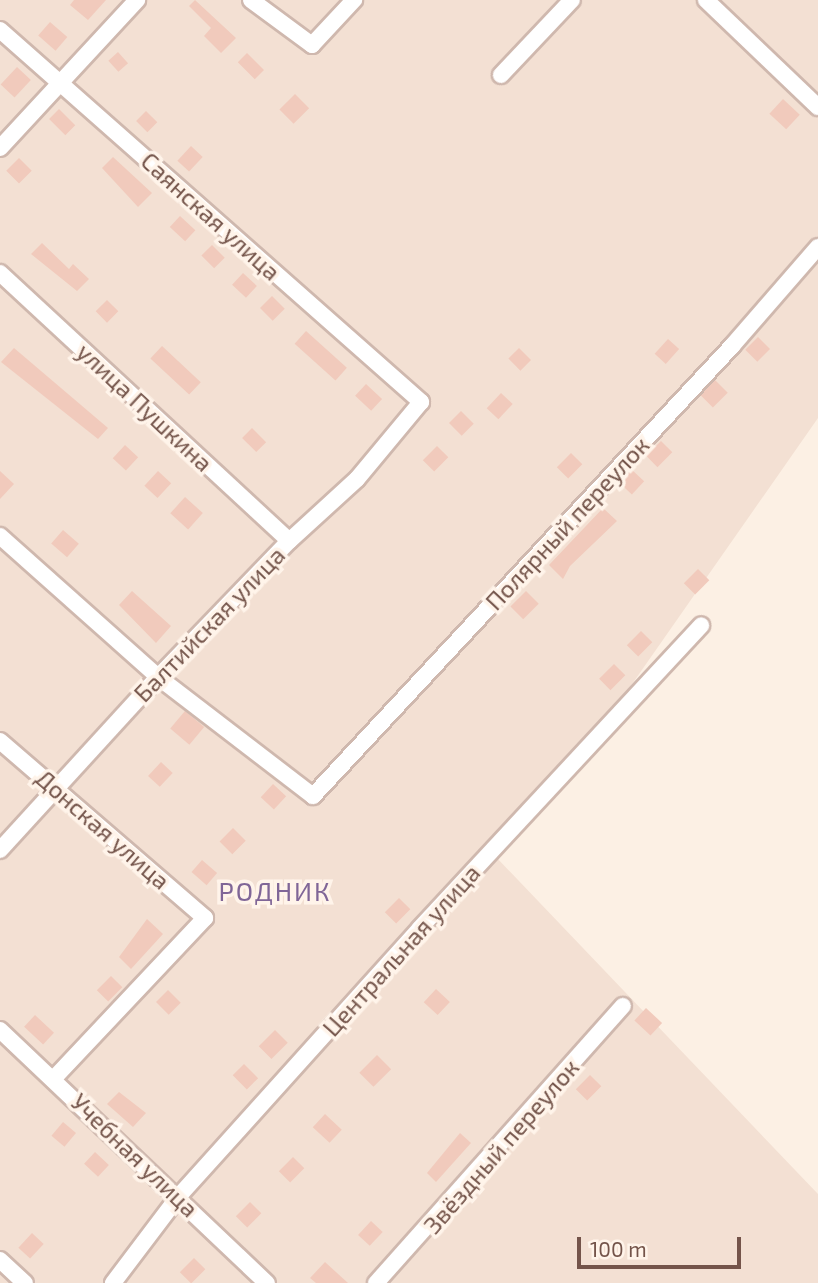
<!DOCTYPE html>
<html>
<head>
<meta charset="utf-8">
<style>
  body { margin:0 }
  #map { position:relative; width:818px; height:1283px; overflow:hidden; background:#fcf0e4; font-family:"Exo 2",sans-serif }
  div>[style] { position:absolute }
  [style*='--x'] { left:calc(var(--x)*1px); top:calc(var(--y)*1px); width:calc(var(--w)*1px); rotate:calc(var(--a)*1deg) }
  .residential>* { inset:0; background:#f3e0d3 }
  .building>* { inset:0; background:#f1cabc; transform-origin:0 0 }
  .roads { filter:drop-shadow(2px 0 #cfb8ae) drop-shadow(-2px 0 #cfb8ae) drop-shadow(0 2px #cfb8ae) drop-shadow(0 -2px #cfb8ae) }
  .minor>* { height:16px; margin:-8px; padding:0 8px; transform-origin:8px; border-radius:8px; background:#fff }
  span { translate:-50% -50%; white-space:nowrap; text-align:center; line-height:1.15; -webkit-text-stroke:7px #fff4ea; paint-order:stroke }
  .street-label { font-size:24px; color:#74544a }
  .neighbourhood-label { font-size:26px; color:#806697; letter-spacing:2px }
  .scale { position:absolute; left:577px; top:1237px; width:164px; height:32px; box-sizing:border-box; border:4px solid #74544a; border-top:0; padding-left:9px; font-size:21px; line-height:24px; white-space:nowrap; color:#74544a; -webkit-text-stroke:5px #fff4ea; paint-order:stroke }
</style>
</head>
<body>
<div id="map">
  <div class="residential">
    <i style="clip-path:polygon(0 0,818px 0,818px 418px,630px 687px,495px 856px,818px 1194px,818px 1283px,0 1283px)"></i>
  </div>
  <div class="building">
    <i style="clip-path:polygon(74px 0,106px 0,88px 20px,70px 5px)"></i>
    <i style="clip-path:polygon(195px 0,236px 38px,221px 53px,204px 36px,211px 28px,189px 6px)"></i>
    <i style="left:50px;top:22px;width:23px;height:18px;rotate:41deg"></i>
    <i style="left:118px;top:52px;width:15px;height:13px;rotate:48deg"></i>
    <i style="left:247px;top:53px;width:24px;height:13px;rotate:45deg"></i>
    <i style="left:17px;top:67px;width:19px;height:24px;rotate:43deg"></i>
    <i style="left:295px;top:94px;width:20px;height:22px;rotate:45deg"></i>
    <i style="left:783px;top:99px;width:23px;height:20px;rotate:43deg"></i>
    <i style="left:59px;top:109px;width:23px;height:14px;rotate:45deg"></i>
    <i style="left:146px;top:111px;width:16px;height:14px;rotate:45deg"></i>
    <i style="left:191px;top:146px;width:16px;height:20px;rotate:43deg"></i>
    <i style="clip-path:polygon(113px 157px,152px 193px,138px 207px,102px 168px)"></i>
    <i style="left:19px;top:158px;width:18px;height:18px;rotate:45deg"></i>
    <i style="left:180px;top:216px;width:21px;height:15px;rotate:43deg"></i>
    <i style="clip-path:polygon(42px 243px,69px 269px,73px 264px,89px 279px,77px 291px,31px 254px)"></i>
    <i style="left:212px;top:245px;width:18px;height:15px;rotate:45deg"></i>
    <i style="left:243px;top:273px;width:19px;height:16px;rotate:43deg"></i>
    <i style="left:272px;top:296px;width:18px;height:17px;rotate:45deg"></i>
    <i style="left:107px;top:300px;width:16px;height:16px;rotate:45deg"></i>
    <i style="left:306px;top:331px;width:55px;height:17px;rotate:42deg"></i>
    <i style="left:758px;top:337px;width:17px;height:18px;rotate:45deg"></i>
    <i style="left:668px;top:339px;width:15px;height:20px;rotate:42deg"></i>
    <i style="left:162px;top:346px;width:53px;height:17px;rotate:43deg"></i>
    <i style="clip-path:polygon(14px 348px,108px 428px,98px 439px,1px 362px)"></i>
    <i style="left:519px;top:348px;width:17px;height:15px;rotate:45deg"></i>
    <i style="left:715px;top:380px;width:18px;height:21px;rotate:45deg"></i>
    <i style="left:366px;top:384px;width:22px;height:16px;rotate:43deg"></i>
    <i style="left:501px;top:393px;width:16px;height:21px;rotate:43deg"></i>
    <i style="left:461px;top:411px;width:18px;height:17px;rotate:45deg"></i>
    <i style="left:252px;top:428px;width:20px;height:14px;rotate:45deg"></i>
    <i style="left:661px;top:441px;width:16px;height:21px;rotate:45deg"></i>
    <i style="left:125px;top:445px;width:18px;height:18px;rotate:43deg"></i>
    <i style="left:437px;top:446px;width:16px;height:20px;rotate:45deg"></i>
    <i style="left:571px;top:453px;width:16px;height:20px;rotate:45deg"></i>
    <i style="left:631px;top:469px;width:18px;height:18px;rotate:43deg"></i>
    <i style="clip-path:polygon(0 471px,14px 484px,0 499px)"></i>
    <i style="left:158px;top:471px;width:18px;height:20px;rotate:43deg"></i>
    <i style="left:185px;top:497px;width:24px;height:22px;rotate:42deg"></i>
    <i style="clip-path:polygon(603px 508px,617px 521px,570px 566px,563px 579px,549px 565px)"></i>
    <i style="left:63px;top:530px;width:21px;height:18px;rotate:41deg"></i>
    <i style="left:698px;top:569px;width:16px;height:20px;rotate:45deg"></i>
    <i style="clip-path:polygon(132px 591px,171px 626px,156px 643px,119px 605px)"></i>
    <i style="left:526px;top:591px;width:18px;height:22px;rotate:45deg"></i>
    <i style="left:641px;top:631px;width:16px;height:20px;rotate:45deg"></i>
    <i style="left:614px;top:664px;width:16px;height:21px;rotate:45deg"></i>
    <i style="left:185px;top:711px;width:25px;height:23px;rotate:40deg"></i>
    <i style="left:161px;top:762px;width:16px;height:19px;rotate:43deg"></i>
    <i style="left:273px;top:784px;width:18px;height:18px;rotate:43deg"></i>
    <i style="left:233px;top:828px;width:18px;height:19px;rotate:45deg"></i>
    <i style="left:202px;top:860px;width:20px;height:16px;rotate:41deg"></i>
    <i style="left:399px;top:898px;width:16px;height:20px;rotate:45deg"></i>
    <i style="clip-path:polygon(147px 919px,163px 934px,131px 969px,119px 957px)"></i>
    <i style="left:111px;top:976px;width:16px;height:20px;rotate:45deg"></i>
    <i style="left:436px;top:989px;width:19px;height:18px;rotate:43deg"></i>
    <i style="left:168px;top:990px;width:18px;height:17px;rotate:45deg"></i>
    <i style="left:646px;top:1008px;width:22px;height:17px;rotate:43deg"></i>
    <i style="left:35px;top:1015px;width:26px;height:16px;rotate:43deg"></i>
    <i style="left:275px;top:1030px;width:18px;height:23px;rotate:45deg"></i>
    <i style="left:377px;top:1055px;width:20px;height:25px;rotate:45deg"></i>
    <i style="left:244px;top:1064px;width:20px;height:16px;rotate:45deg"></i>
    <i style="left:590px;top:1075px;width:16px;height:20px;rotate:45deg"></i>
    <i style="clip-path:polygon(119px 1092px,146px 1113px,133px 1127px,107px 1104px)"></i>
    <i style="left:325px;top:1114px;width:23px;height:18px;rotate:43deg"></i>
    <i style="left:63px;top:1122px;width:17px;height:18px;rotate:40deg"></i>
    <i style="clip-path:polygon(460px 1133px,471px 1143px,436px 1182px,427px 1173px)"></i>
    <i style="left:95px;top:1152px;width:19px;height:16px;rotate:43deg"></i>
    <i style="left:293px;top:1157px;width:16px;height:20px;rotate:45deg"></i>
    <i style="left:250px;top:1202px;width:16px;height:20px;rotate:45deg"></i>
    <i style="left:371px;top:1221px;width:16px;height:19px;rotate:43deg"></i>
    <i style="left:32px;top:1233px;width:16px;height:20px;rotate:43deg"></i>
    <i style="left:194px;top:1258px;width:16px;height:20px;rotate:45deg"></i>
    <i style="clip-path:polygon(325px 1262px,348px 1283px,316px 1283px,310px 1278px)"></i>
  </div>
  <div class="roads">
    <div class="minor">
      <i style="--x:251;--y:0;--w:76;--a:36.4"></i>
      <i style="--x:312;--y:45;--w:62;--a:-47"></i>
      <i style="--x:706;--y:0;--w:155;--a:43.7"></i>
      <i style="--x:0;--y:30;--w:562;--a:41.46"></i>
      <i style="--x:421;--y:402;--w:100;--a:129.7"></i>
      <i style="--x:357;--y:479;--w:92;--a:137.6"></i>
      <i style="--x:289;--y:541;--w:189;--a:133.9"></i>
      <i style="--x:158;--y:677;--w:234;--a:132.4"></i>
      <i style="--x:501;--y:75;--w:103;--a:-46.6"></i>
      <i style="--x:0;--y:148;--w:202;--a:-47.2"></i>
      <i style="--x:0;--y:273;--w:394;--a:42.8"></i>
      <i style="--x:0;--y:536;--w:212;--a:41.7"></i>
      <i style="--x:158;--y:677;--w:195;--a:37.5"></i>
      <i style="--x:313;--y:796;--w:615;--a:-47.04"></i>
      <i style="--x:732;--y:346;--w:131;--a:-49"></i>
      <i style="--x:0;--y:741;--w:271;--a:40.8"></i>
      <i style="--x:205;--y:918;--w:219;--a:133.3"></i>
      <i style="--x:0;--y:1030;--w:368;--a:43.5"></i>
      <i style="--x:0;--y:1260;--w:34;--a:43"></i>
      <i style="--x:113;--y:1283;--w:108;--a:-52.9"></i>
      <i style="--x:178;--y:1197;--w:362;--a:-48"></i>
      <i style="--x:420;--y:928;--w:413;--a:-47.1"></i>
      <i style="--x:376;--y:1283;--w:371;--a:-48.3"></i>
    </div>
  </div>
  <div class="street-label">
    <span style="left:211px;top:216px;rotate:42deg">Саянская улица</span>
    <span style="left:145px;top:407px;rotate:43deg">улица Пушкина</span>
    <span style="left:567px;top:523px;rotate:-47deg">Полярный переулок</span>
    <span style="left:209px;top:624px;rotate:-46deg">Балтийская улица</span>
    <span style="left:103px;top:829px;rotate:41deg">Донская улица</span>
    <span style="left:401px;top:950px;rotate:-48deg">Центральная улица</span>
    <span style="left:501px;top:1146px;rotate:-49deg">Звёздный переулок</span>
    <span style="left:135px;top:1155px;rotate:44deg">Учебная улица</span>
  </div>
  <div class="neighbourhood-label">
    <span style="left:275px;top:891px">РОДНИК</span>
  </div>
  <div class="scale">100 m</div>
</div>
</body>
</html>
